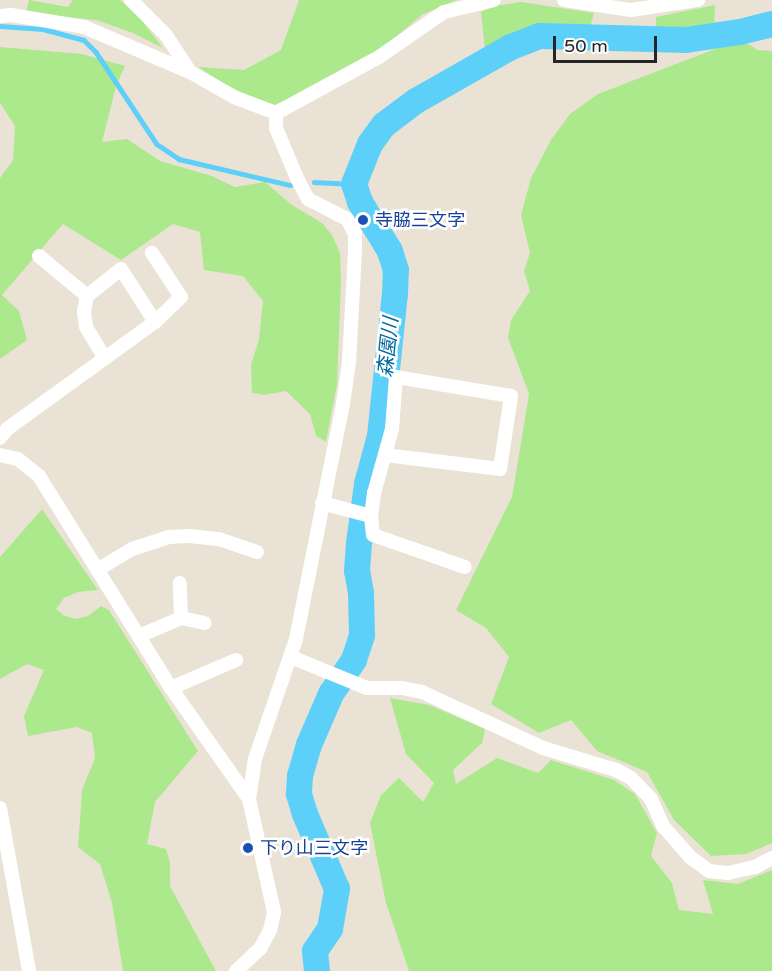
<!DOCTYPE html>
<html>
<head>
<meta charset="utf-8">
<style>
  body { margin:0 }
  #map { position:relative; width:772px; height:971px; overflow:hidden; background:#ebe2d6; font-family:"Varela Round","Noto Sans JP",sans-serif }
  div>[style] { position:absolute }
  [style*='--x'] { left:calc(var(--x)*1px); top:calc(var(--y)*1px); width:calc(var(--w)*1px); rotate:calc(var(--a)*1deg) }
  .green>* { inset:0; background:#ace88c }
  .stream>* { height:4.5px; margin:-2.25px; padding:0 2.25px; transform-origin:2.25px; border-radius:2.25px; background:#5dd0f9 }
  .river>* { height:26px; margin:-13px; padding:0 13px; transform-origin:13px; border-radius:13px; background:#5dd0f9 }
  .minor>* { height:14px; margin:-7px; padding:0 7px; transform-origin:7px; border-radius:7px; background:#fff }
  .dots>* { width:16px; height:16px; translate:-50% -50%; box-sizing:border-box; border:3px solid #fff; border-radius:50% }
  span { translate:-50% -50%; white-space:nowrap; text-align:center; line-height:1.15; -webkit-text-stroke:5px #fff; paint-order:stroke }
  .transit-label { font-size:18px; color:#164399 }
  .left { translate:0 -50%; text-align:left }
  .water-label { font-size:20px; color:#016a9f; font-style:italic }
  .scale { position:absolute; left:553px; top:36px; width:104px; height:27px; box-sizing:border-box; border:3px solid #262626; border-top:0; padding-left:8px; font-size:18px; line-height:21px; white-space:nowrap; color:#262626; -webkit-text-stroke:4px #fff; paint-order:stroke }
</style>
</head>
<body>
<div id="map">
  <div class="green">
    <i style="clip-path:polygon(29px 0,68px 7px,73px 0,120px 0,137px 14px,163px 48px,133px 33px,96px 20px,26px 13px)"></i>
    <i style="clip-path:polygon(299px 0,457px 0,423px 14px,363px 64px,275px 105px,240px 94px,198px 67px,244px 70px,281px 50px)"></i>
    <i style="clip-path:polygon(521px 2px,594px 13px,589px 31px,529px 32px,485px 50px,481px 12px,494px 6px)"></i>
    <i style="clip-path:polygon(715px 5px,714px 29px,656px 34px,656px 17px)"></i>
    <i style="clip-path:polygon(741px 39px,757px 50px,772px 51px,772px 843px,746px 854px,711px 856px,674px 820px,647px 772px,597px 751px,571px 720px,539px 733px,491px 704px,509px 657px,486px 628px,456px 610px,512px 497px,529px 394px,508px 338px,511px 320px,530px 291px,524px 271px,530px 253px,521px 215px,531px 178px,551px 140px,570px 114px,598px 94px)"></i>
    <i style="clip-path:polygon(0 47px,82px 54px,125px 66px,116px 86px,102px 142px,127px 139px,160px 161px,212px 176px,235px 187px,265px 182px,292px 205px,322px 223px,332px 235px,340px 253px,341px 281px,337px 384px,326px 442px,316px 436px,310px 414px,286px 391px,264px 395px,252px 393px,251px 365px,259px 339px,263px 301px,243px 276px,204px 270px,200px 232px,173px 224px,121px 260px,63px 224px,2px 295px,19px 311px,27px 340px,0 359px,0 178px,13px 160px,15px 126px,0 103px)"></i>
    <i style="clip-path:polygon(42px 509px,98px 590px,78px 592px,64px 598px,56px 609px,63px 615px,75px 619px,88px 616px,101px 606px,109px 610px,198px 751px,155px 802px,147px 844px,166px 849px,170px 862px,170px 886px,216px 971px,123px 971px,112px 903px,100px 864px,78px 847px,82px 790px,95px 758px,92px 733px,77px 727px,28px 736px,24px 716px,44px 670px,27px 664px,0 679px,0 557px)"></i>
    <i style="clip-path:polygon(390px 698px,429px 705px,485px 729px,482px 743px,453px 770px,456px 784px,497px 758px,538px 773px,551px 760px,614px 780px,635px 794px,657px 833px,651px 856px,672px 883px,679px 910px,713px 914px,703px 880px,738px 884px,772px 870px,772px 971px,409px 971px,386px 903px,370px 823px,381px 795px,399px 778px,423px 802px,434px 783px,406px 754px)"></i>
  </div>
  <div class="stream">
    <i style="--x:0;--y:26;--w:43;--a:4"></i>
    <i style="--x:43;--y:29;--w:42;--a:15"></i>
    <i style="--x:84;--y:40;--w:17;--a:45"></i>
    <i style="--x:96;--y:52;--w:110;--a:56.5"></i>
    <i style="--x:157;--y:144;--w:27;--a:34"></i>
    <i style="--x:179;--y:159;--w:114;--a:13.2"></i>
    <i style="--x:314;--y:182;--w:40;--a:2.9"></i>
  </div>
  <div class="river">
    <i style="--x:317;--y:971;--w:20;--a:-96"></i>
    <i style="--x:315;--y:951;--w:27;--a:-56"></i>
    <i style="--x:330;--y:929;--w:41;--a:-80.1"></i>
    <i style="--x:337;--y:889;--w:82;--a:-113.1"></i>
    <i style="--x:305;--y:814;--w:21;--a:-107"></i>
    <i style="--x:299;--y:794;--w:18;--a:-87"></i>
    <i style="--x:300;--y:776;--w:32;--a:-74"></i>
    <i style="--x:309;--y:745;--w:56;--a:-66.7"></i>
    <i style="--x:331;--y:694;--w:41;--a:-55.9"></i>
    <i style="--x:354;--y:660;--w:26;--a:-72"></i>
    <i style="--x:362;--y:635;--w:42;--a:-91.4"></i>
    <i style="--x:361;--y:593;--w:22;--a:-100"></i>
    <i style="--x:357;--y:571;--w:28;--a:-86"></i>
    <i style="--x:359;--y:543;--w:60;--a:-82.3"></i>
    <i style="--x:367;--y:484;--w:50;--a:-74.8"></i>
    <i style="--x:380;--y:436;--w:143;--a:-84"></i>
    <i style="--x:395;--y:294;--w:24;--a:-88"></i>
    <i style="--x:396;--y:270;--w:20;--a:-108"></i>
    <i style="--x:390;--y:251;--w:57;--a:-121.5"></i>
    <i style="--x:360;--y:202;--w:19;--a:-108"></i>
    <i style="--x:354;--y:184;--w:43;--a:-68.2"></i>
    <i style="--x:370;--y:144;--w:24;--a:-54"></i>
    <i style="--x:384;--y:125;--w:40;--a:-37"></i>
    <i style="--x:416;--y:101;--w:109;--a:-29.6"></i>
    <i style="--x:511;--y:47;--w:31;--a:-21"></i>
    <i style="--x:540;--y:36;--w:146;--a:1.6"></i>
    <i style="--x:686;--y:40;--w:55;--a:-8.4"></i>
    <i style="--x:740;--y:32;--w:33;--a:-14"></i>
  </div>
  <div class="minor">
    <i style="--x:131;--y:0;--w:49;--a:45"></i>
    <i style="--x:166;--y:35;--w:44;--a:57"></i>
    <i style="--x:564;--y:0;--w:68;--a:8.5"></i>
    <i style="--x:631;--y:10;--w:68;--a:-8.5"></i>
    <i style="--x:0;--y:16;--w:11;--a:-5"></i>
    <i style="--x:11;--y:15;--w:74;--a:9.3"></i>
    <i style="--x:84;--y:27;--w:115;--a:23"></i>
    <i style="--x:190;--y:72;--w:51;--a:29.6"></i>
    <i style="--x:234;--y:97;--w:45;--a:20.9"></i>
    <i style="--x:276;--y:113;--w:117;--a:-28.5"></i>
    <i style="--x:379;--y:57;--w:79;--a:-34.7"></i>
    <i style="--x:444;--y:12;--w:51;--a:-13.5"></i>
    <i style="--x:39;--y:256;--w:62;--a:39.8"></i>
    <i style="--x:87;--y:296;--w:16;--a:101"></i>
    <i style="--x:84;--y:312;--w:15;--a:82"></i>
    <i style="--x:86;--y:327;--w:35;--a:59"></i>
    <i style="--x:87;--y:296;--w:43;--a:-38.5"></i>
    <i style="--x:121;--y:269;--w:63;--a:57.3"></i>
    <i style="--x:0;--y:438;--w:11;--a:-52"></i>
    <i style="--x:7;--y:429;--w:183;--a:-35.9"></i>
    <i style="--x:155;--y:322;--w:36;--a:-44"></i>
    <i style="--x:181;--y:297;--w:53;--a:-123.4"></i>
    <i style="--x:0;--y:455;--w:18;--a:13"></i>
    <i style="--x:18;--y:459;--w:27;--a:39"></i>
    <i style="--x:39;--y:476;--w:250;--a:58.1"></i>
    <i style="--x:171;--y:688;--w:136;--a:54.9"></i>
    <i style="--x:385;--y:455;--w:116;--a:6.9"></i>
    <i style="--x:500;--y:469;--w:74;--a:-81.4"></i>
    <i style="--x:511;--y:396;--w:117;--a:-170.6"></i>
    <i style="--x:396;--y:377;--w:52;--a:94.4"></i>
    <i style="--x:392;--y:429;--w:66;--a:105.7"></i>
    <i style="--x:374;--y:493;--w:23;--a:97"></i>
    <i style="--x:371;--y:516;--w:19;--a:84"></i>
    <i style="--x:373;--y:535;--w:97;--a:19.2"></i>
    <i style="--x:322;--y:503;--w:51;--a:14.9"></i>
    <i style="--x:97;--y:570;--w:41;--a:-31"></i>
    <i style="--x:132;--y:549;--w:38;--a:-18"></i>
    <i style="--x:168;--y:537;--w:21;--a:-3"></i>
    <i style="--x:189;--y:536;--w:30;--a:6"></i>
    <i style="--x:219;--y:539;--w:40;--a:18.9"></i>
    <i style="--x:181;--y:618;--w:24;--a:12"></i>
    <i style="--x:139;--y:636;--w:46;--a:-23.2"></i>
    <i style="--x:181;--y:618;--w:35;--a:-92"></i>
    <i style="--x:291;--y:657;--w:82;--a:22.2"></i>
    <i style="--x:367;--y:688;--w:35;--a:0"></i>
    <i style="--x:402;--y:688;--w:20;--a:11"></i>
    <i style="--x:422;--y:692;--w:133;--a:24.8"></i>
    <i style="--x:543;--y:748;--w:76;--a:16.8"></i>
    <i style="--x:616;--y:770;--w:17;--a:28"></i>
    <i style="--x:631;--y:778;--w:29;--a:46"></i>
    <i style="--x:651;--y:799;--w:30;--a:66"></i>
    <i style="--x:663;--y:826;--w:41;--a:48.9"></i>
    <i style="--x:690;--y:857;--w:24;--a:36"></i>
    <i style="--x:709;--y:871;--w:19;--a:6"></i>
    <i style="--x:728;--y:873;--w:28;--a:-13"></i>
    <i style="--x:755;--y:867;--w:19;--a:-28"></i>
    <i style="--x:171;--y:688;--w:71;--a:-23.3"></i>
    <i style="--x:0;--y:808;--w:166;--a:79.9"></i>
    <i style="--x:236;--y:971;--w:33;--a:-43"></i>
    <i style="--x:260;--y:949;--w:21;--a:-62"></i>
    <i style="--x:270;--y:930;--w:18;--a:-77"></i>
    <i style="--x:274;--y:912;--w:116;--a:-102.5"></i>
    <i style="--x:249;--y:799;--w:40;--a:-81.5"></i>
    <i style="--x:255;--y:759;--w:127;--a:-71.1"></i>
    <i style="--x:296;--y:639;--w:240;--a:-78.7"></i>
    <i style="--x:343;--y:404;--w:42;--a:-81.9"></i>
    <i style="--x:349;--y:362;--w:110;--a:-86.9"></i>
    <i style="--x:355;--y:252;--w:18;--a:-90"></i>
    <i style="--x:355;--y:234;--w:17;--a:-118"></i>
    <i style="--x:347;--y:219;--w:44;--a:-152.9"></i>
    <i style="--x:308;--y:199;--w:24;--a:-118"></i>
    <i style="--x:297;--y:178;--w:54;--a:-112.8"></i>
    <i style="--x:276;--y:128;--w:15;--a:-90"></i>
  </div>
  <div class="dots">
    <i style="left:363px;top:220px;background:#1a4fb4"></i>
    <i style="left:248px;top:848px;background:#1a4fb4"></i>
  </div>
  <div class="transit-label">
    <span class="left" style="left:375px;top:220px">寺脇三文字</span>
    <span class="left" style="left:260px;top:848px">下り山三文字</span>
  </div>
  <div class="water-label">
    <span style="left:389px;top:347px;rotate:-84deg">森園川</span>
  </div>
  <div class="scale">50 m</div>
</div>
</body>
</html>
